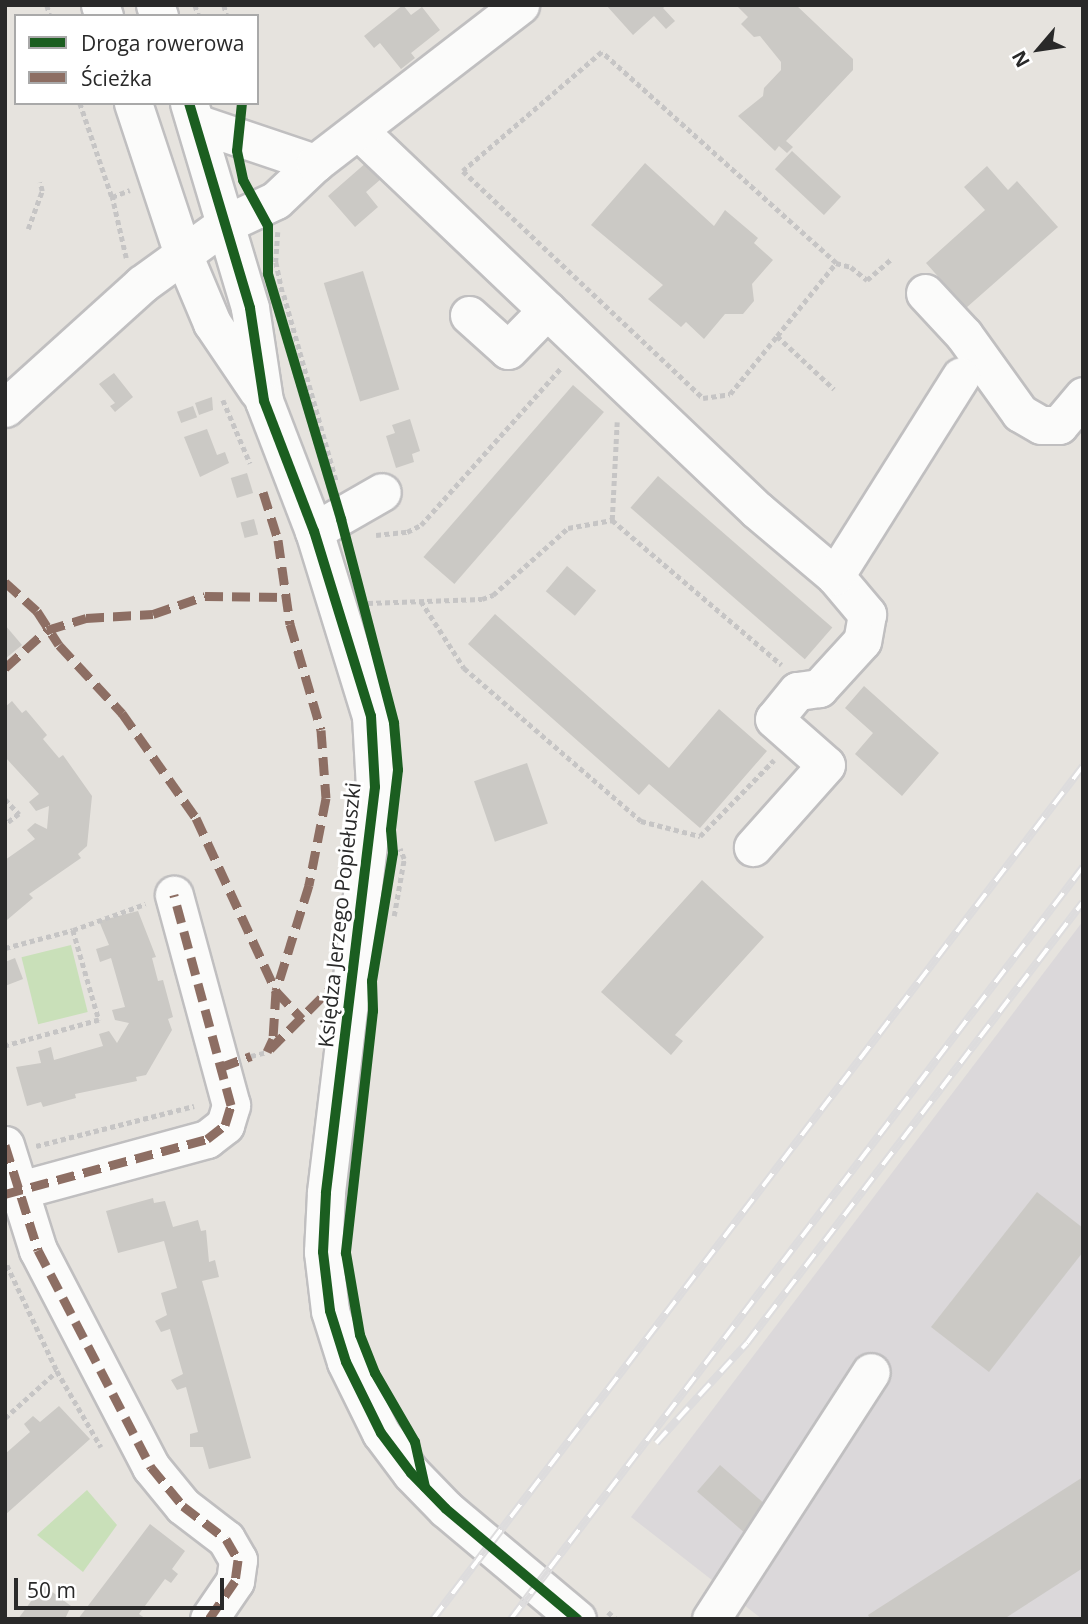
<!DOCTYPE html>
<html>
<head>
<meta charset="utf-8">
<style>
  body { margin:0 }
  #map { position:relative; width:1088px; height:1624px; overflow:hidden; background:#e6e3de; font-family:"Open Sans",sans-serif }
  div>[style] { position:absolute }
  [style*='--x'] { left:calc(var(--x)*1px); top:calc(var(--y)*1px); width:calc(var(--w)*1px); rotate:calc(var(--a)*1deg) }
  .industrial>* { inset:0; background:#dbd8da }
  .green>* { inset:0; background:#c9e0b9; transform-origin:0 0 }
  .building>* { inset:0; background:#cbc9c5; transform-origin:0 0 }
  .path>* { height:4.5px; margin-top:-2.25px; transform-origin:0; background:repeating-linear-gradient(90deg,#c6c5c5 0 5px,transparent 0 8.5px) }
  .roads { filter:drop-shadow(2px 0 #c0bfc0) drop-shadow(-2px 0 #c0bfc0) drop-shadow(0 2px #c0bfc0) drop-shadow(0 -2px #c0bfc0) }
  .minor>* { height:37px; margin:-18.5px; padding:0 18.5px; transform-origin:18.5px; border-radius:18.5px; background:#fbfbfa }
  .rail>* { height:8px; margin-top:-4px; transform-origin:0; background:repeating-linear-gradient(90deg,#fff 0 16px,#dddcdd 0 32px); box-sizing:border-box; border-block:2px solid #dddcdd }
  .quiet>* { height:9px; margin-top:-4.5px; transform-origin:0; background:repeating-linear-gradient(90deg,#8d6e63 0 18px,transparent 0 27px) }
  .cycleway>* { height:10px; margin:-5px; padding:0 5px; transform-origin:5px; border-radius:5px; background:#1b5e20 }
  span { translate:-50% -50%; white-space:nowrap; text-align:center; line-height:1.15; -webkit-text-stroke:6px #fff; paint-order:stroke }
  .street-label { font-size:21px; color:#292929 }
  .frame { position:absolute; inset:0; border:7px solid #292929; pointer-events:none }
  .legend { position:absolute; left:14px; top:14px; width:245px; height:91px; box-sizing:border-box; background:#fff; border:2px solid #a9a9a9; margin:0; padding:9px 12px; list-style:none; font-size:21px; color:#292929 }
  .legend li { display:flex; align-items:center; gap:14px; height:35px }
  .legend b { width:35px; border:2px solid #a9a9a9 }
  .north { position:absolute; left:1004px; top:14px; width:70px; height:70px; -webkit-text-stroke:5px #fff; paint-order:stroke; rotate:241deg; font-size:19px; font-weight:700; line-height:28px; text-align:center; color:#292929 }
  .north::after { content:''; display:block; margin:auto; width:24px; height:32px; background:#292929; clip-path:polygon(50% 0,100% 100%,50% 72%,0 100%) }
  .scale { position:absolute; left:14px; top:1578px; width:210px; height:32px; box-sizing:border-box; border:4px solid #292929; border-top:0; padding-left:9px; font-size:21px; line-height:24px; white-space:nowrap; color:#292929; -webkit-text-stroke:5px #fff; paint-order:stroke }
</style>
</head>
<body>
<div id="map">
  <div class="industrial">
    <i style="clip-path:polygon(1083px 921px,1083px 1619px,762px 1619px,631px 1517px)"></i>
  </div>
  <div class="green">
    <i style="left:71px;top:945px;width:69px;height:51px;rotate:76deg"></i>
    <i style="clip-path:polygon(87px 1490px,117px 1525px,83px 1572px,37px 1535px)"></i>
  </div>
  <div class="building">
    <i style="clip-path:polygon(403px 5px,411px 15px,422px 7px,440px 30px,411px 53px,415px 58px,401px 69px,380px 43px,374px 48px,364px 36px)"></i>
    <i style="clip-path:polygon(606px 5px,667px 5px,663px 8px,675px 21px,666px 29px,654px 16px,633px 35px)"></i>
    <i style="clip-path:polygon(736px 5px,796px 5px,853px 59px,853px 70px,786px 141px,793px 147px,787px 153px,779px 146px,775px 151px,738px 116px,763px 96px,764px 88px,781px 70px,781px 62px,760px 36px,754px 37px,741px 24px,748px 17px)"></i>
    <i style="left:792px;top:151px;width:67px;height:25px;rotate:43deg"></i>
    <i style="clip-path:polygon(367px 162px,381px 179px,366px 192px,378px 207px,355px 227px,328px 196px)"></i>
    <i style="clip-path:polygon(645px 163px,714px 226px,725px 210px,758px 238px,754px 243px,773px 260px,752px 284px,754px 301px,743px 314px,725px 314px,704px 339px,686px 322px,681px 327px,648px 299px,663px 285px,591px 225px)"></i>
    <i style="clip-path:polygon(987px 166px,1008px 190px,1017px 181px,1058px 227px,966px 308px,926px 263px,985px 210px,964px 187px)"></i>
    <i style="left:363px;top:271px;width:124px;height:41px;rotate:73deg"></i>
    <i style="clip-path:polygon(114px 373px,133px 397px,115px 412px,110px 406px,115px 403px,99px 384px)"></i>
    <i style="left:573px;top:385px;width:41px;height:228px;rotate:41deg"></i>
    <i style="clip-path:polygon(212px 397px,213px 410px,199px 415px,195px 403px)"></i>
    <i style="left:193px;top:406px;width:12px;height:17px;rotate:70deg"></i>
    <i style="clip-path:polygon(410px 419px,420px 451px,412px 454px,414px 462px,396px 468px,386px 436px,395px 433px,392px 425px)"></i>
    <i style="clip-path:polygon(207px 429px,217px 455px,225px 452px,229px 463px,200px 477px,184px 437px)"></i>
    <i style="left:247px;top:473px;width:21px;height:17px;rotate:73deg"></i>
    <i style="left:658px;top:476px;width:231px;height:42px;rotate:41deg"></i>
    <i style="left:254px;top:519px;width:16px;height:14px;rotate:75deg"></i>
    <i style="left:567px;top:566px;width:38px;height:33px;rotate:40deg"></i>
    <i style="clip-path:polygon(495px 614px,669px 768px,719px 709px,767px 751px,700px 828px,649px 784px,639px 795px,468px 644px)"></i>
    <i style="clip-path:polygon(5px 625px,22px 645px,5px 659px)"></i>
    <i style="clip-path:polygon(864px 686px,939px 753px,902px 796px,855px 754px,873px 733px,845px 708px)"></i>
    <i style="clip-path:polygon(12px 701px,22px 713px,26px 710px,47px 735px,43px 739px,59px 758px,63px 755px,92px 796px,87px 846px,78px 854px,81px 858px,29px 894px,33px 898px,7px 920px,5px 860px,35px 839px,27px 830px,35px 823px,47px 829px,49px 806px,36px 811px,29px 802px,39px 794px,5px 757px,5px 707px)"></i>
    <i style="left:527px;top:763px;width:64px;height:56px;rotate:71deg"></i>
    <i style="clip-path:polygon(702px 880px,764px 937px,675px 1035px,683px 1041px,671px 1055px,601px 992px)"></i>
    <i style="clip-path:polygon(138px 911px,156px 957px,152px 958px,158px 981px,163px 980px,173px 1017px,168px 1019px,172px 1030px,146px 1075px,136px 1077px,137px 1081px,75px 1094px,76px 1098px,43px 1107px,41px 1102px,27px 1106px,16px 1067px,41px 1063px,38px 1051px,51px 1047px,54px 1060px,103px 1046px,99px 1034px,109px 1031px,117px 1043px,129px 1023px,115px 1020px,112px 1010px,125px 1007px,111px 958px,100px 962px,96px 949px,109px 945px,99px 921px)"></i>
    <i style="clip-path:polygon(15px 958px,23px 979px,5px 986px,5px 962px)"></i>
    <i style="clip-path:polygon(1037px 1192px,1083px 1228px,1083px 1252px,989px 1372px,931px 1327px)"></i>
    <i style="clip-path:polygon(153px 1198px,154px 1203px,165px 1201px,173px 1227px,198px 1220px,201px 1231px,206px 1230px,209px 1262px,215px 1260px,219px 1277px,202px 1281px,251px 1458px,209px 1469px,203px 1447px,190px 1447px,190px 1434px,198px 1432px,186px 1387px,177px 1390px,171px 1380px,183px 1374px,170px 1329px,161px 1332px,155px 1321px,167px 1315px,161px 1293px,177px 1288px,164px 1241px,118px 1253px,106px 1211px)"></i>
    <i style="clip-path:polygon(59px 1406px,90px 1439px,5px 1515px,5px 1454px,30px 1432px,24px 1424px,33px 1416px,40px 1422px)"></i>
    <i style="left:720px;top:1465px;width:69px;height:35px;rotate:41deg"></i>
    <i style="clip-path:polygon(1083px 1477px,1083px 1568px,1004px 1619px,870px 1619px,868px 1615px)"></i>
    <i style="clip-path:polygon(150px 1524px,185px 1551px,172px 1569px,178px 1574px,171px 1583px,165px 1579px,139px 1614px,146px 1619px,78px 1619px)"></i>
    <i style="clip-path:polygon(43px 1585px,71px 1606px,65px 1619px,18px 1619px)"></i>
  </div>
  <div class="path">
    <i style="--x:47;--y:5;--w:11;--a:75"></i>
    <i style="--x:195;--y:5;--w:12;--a:70"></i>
    <i style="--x:224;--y:5;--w:11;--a:75"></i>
    <i style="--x:80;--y:103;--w:99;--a:71.2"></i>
    <i style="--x:28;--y:229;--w:40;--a:-69.8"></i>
    <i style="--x:42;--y:191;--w:9;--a:-103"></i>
    <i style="--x:278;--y:232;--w:30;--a:94"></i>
    <i style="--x:276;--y:262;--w:34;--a:78"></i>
    <i style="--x:126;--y:258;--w:63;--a:-102.9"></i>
    <i style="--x:112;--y:197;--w:19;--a:-21"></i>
    <i style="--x:836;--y:263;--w:16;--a:15"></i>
    <i style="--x:851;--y:267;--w:21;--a:39"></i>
    <i style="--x:867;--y:280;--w:33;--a:-41"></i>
    <i style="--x:284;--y:295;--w:195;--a:74.3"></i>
    <i style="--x:777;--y:336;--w:94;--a:-51.1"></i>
    <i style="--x:836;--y:263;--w:315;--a:-138"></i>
    <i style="--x:602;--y:52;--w:183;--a:139.4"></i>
    <i style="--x:463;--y:171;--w:330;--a:43.4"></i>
    <i style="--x:703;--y:398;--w:27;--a:-8"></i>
    <i style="--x:730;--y:394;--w:75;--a:-51"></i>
    <i style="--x:777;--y:336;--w:78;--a:42.9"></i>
    <i style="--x:223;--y:400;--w:69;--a:66.8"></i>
    <i style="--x:612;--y:520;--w:223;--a:40.5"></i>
    <i style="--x:376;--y:535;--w:31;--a:-6"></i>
    <i style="--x:407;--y:532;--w:16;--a:-27"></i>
    <i style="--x:421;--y:525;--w:210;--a:-48.3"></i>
    <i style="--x:421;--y:601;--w:80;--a:57.3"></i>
    <i style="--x:464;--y:668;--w:234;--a:40.8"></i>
    <i style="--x:641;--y:821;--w:61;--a:14.3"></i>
    <i style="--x:700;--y:836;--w:106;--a:-45.8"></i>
    <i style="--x:368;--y:603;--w:114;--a:-2"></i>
    <i style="--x:482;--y:599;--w:12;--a:-20"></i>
    <i style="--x:493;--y:595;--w:101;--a:-41.8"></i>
    <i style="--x:568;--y:528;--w:45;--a:-10.3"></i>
    <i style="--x:612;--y:520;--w:98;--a:-87.1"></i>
    <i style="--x:5;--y:799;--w:21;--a:47"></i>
    <i style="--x:19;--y:814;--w:18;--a:142"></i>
    <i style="--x:394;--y:916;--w:58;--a:-80"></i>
    <i style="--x:404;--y:859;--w:11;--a:-112"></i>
    <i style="--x:73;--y:930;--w:77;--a:-19.9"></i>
    <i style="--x:5;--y:948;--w:70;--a:-14.8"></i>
    <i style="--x:73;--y:930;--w:94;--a:73.9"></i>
    <i style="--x:99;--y:1020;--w:98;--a:164.5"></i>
    <i style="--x:251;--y:1056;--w:16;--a:-14"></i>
    <i style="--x:36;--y:1146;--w:163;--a:-14.2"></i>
    <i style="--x:7;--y:1265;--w:117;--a:64.7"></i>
    <i style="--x:57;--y:1371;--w:88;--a:59.9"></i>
    <i style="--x:5;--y:1418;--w:70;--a:-42.1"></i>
    <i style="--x:608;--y:1612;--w:11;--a:41"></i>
  </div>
  <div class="roads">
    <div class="minor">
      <i style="--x:100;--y:5;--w:12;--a:70"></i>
      <i style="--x:155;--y:5;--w:12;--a:70"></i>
      <i style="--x:133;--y:103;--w:159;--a:71.7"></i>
      <i style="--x:183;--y:254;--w:75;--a:67.2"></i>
      <i style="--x:212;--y:323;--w:82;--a:55.9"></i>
      <i style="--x:189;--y:103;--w:214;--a:73.4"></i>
      <i style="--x:250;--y:308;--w:94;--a:81.4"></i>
      <i style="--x:264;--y:401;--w:139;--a:69"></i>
      <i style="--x:314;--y:531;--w:194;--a:72.9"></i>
      <i style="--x:371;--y:716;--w:71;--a:86.8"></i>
      <i style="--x:375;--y:787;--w:409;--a:96.9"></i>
      <i style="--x:326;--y:1193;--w:59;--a:92.9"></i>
      <i style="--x:323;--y:1252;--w:59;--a:83.2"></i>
      <i style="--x:330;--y:1311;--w:53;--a:72.6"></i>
      <i style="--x:346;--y:1362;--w:79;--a:63.8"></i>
      <i style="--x:381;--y:1433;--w:50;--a:53.1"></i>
      <i style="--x:411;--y:1473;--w:50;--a:45.8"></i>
      <i style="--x:446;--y:1509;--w:171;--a:40"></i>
      <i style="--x:196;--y:123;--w:126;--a:18.6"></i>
      <i style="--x:360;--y:132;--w:548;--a:43.6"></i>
      <i style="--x:757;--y:510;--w:102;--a:40.2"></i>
      <i style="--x:835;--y:576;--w:50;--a:49.9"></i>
      <i style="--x:867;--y:614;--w:27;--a:100"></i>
      <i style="--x:862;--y:641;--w:64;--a:132.5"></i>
      <i style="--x:819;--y:688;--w:22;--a:172"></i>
      <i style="--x:797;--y:691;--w:36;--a:129"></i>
      <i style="--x:774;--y:719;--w:69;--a:41.5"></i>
      <i style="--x:826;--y:765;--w:110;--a:131.7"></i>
      <i style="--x:925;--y:293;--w:57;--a:47.1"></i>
      <i style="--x:964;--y:335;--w:96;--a:54.3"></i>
      <i style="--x:1020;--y:413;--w:24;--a:30"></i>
      <i style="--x:1041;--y:425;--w:18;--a:0"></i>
      <i style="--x:1059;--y:425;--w:38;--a:-50"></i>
      <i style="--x:469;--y:315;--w:52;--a:41.9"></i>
      <i style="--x:508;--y:350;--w:56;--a:-45.7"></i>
      <i style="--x:5;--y:408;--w:185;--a:-42.1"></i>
      <i style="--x:142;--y:284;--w:102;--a:-35.9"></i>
      <i style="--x:225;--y:224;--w:56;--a:-25.2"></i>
      <i style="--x:276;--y:200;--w:54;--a:-43.5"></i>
      <i style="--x:315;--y:163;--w:259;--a:-37.6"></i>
      <i style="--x:314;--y:531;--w:78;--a:-29.8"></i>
      <i style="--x:835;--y:576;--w:236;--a:-57.8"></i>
      <i style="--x:5;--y:1145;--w:110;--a:72.6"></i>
      <i style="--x:38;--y:1250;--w:245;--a:62.5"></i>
      <i style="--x:151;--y:1467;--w:50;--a:50.6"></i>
      <i style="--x:183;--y:1506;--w:54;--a:37.5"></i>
      <i style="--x:226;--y:1539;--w:24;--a:60"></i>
      <i style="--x:238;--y:1560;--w:21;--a:98"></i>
      <i style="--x:235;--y:1581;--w:46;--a:124.4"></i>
      <i style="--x:5;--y:1194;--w:209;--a:-15.2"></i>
      <i style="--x:207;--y:1139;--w:23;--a:-38"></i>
      <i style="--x:225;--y:1125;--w:21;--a:-73"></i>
      <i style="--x:231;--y:1105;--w:218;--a:-105.2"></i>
      <i style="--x:711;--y:1619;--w:294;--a:-57.1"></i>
    </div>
  </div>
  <div class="rail">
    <i style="--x:656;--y:1443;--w:135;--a:-47.7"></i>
    <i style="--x:747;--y:1343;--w:554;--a:-52.7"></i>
    <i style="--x:433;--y:1619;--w:1072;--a:-52.69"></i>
    <i style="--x:511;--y:1619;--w:945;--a:-52.74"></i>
  </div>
  <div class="quiet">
    <i style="--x:263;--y:492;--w:50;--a:72.6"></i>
    <i style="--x:278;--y:540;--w:85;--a:81.9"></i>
    <i style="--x:290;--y:624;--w:110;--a:73.7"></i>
    <i style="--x:321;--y:730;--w:68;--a:85.8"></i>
    <i style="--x:326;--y:798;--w:89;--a:101.1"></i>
    <i style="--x:309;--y:885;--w:111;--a:107.3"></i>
    <i style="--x:276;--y:991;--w:48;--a:93.6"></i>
    <i style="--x:273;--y:1039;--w:14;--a:115"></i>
    <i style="--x:5;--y:582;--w:43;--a:42.2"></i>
    <i style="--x:37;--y:611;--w:40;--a:57.1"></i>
    <i style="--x:59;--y:645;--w:93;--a:47.2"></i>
    <i style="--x:122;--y:713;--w:128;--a:54.8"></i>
    <i style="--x:196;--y:818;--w:191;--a:65.2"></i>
    <i style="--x:276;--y:991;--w:38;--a:47"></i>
    <i style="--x:5;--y:668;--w:57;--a:-42.1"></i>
    <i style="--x:47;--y:630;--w:41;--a:-17.1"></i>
    <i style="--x:86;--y:618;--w:67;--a:-3.4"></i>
    <i style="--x:153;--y:614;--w:55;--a:-19.1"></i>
    <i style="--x:205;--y:596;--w:81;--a:0.7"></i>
    <i style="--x:270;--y:1049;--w:85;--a:-45"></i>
    <i style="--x:221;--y:1067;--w:32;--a:-20"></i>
    <i style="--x:5;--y:1145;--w:110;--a:72.6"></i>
    <i style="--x:38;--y:1250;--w:245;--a:62.5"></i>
    <i style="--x:151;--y:1467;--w:50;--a:50.6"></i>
    <i style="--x:183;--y:1506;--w:54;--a:37.5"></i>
    <i style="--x:226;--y:1539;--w:24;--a:60"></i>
    <i style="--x:238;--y:1560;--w:21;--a:98"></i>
    <i style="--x:235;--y:1581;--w:46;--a:124.4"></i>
    <i style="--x:5;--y:1194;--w:209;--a:-15.2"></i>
    <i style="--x:207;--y:1139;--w:23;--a:-38"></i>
    <i style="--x:225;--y:1125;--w:21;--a:-73"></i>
    <i style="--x:231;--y:1105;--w:218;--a:-105.2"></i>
  </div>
  <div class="cycleway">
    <i style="--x:189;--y:103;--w:214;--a:73.4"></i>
    <i style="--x:250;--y:308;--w:94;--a:81.4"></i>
    <i style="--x:264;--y:401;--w:139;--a:69"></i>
    <i style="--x:314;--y:531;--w:194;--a:72.9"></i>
    <i style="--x:371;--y:716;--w:71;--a:86.8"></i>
    <i style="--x:375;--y:787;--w:409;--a:96.9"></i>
    <i style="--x:326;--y:1193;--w:59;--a:92.9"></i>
    <i style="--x:323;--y:1252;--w:59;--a:83.2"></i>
    <i style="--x:330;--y:1311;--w:53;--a:72.6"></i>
    <i style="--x:346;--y:1362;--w:79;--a:63.8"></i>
    <i style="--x:381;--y:1433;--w:50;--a:53.1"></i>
    <i style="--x:411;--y:1473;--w:50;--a:45.8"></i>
    <i style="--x:446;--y:1509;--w:171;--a:40"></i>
    <i style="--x:242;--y:103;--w:48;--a:95.9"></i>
    <i style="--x:237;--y:151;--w:30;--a:78"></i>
    <i style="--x:243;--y:180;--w:52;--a:61.5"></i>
    <i style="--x:268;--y:226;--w:48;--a:90"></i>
    <i style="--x:268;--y:274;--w:256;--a:73.4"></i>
    <i style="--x:341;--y:519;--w:211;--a:75.4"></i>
    <i style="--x:394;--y:723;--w:47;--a:85.1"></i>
    <i style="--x:398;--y:770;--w:60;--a:96.7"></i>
    <i style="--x:391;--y:830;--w:23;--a:85"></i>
    <i style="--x:393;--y:853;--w:130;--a:99.3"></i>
    <i style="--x:372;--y:981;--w:30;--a:88"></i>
    <i style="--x:373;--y:1011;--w:244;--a:96.4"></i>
    <i style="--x:346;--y:1253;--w:83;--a:80.3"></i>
    <i style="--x:360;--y:1335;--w:41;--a:68.5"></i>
    <i style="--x:375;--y:1373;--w:80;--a:59.9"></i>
    <i style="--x:415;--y:1442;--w:46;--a:77.5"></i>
  </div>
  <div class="street-label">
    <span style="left:339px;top:915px;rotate:-84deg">Księdza Jerzego Popiełuszki</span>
  </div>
  <div class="frame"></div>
  <ul class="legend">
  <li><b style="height:9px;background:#1b5e20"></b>Droga rowerowa</li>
  <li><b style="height:9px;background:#8d6e63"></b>Ścieżka</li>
  </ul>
  <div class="north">N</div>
  <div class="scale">50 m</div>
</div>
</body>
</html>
